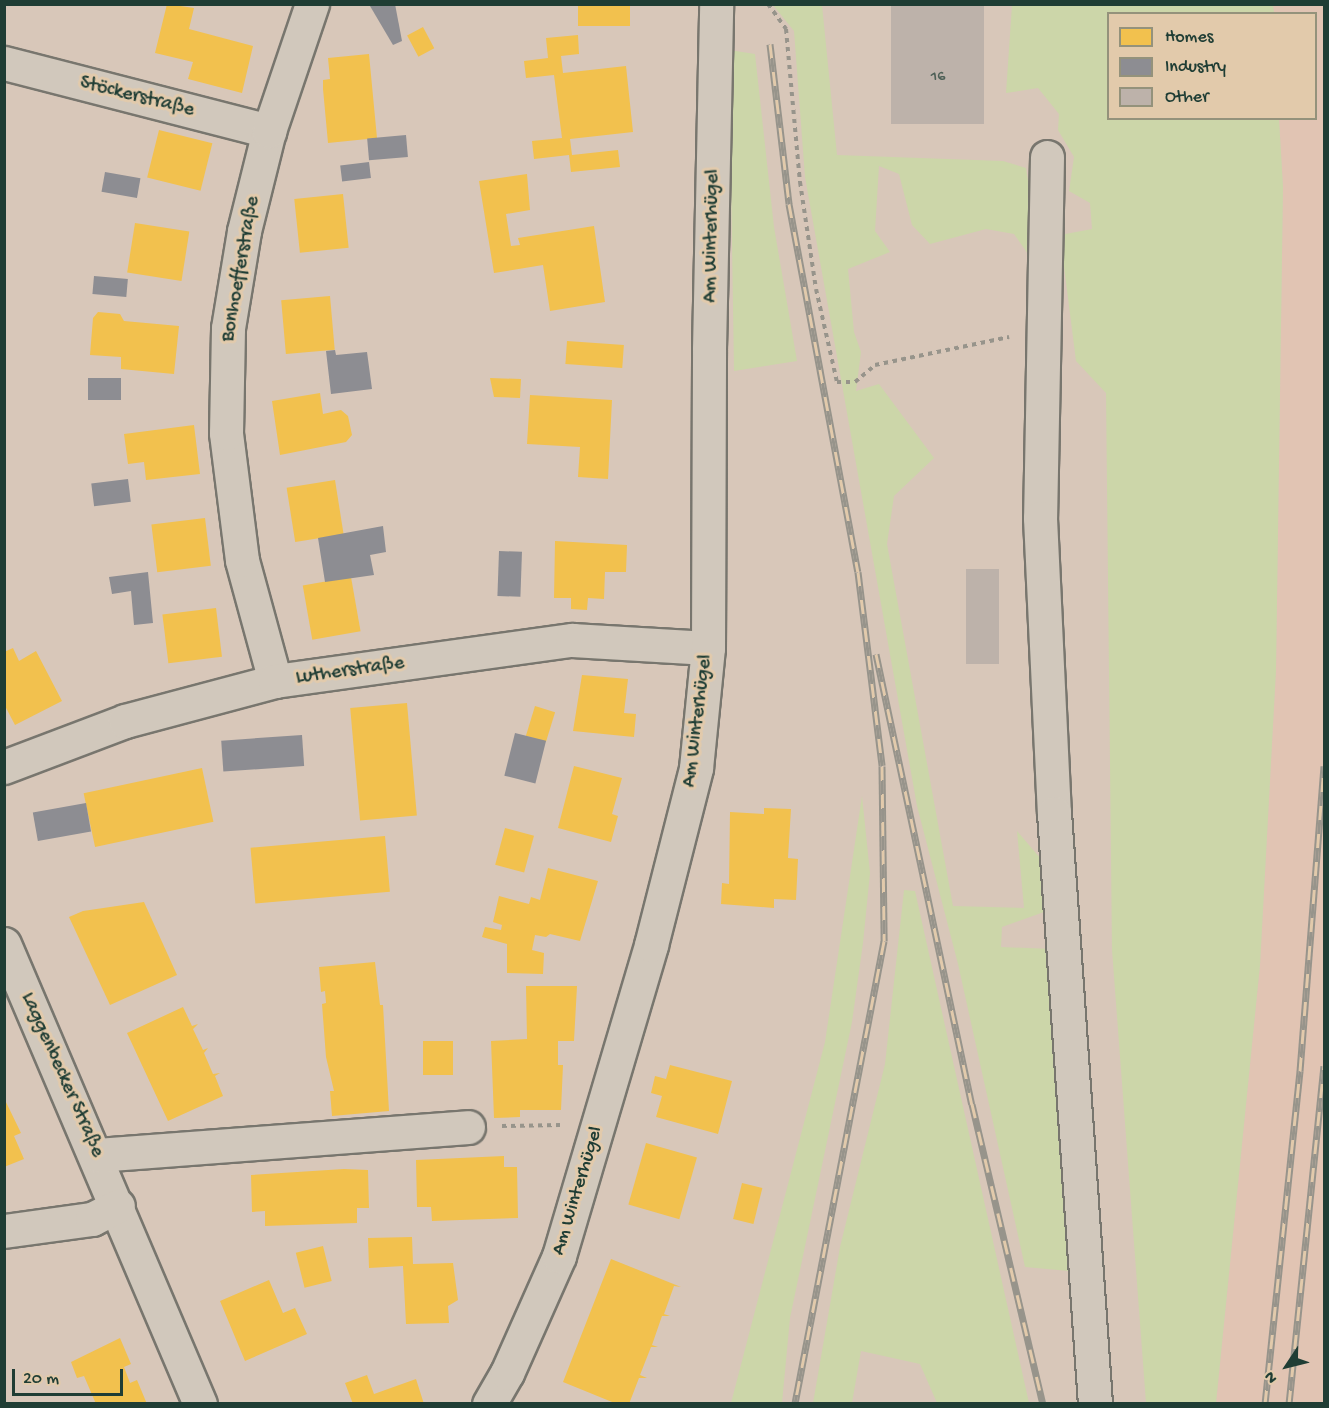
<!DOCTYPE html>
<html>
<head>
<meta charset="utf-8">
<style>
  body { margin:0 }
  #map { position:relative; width:1329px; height:1408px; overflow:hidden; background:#d8c7b9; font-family:"Gochi Hand",sans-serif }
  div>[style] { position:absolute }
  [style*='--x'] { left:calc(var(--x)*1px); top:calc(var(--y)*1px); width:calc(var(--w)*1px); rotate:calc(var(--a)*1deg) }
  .built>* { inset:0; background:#e1c4b3 }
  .green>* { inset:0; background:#ccd6a9 }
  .homes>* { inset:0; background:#f2c14e; transform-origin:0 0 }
  .industry>* { inset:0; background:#8d8d92; transform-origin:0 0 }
  .building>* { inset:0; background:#bdb2aa; transform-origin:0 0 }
  .path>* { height:4px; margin-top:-2px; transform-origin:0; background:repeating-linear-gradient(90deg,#97948b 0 4.5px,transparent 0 9px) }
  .roads { filter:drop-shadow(2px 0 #78766e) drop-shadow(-2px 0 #78766e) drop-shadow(0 2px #78766e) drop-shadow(0 -2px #78766e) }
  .minor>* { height:33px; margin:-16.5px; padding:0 16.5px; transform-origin:16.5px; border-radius:16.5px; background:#d1c8bc }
  .rail>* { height:7px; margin-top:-3.5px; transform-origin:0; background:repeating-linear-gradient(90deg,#e2caab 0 14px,#97948b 0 28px); box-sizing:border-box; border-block:2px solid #97948b }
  span { translate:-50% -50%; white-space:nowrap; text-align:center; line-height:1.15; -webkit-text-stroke:6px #e2caab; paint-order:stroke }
  .number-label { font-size:16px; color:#4e6057 }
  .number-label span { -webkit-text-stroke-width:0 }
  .street-label { font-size:20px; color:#1f3d34 }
  .frame { position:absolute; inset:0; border:6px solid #1f3d34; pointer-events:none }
  .legend { position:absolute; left:1107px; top:12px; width:210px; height:108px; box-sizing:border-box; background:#e2caab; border:2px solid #94927b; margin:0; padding:8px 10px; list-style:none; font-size:18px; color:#1f3d34 }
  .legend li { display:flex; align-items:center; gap:12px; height:30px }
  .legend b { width:30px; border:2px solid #94927b }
  .north { position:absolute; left:1257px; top:1336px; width:60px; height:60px; -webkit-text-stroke:4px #e2caab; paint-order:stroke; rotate:235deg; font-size:16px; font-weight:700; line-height:24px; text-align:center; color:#1f3d34 }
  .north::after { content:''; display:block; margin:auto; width:21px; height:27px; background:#1f3d34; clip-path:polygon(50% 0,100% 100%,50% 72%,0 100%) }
  .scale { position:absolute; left:12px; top:1369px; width:111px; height:27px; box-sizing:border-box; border:3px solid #1f3d34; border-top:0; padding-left:8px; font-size:18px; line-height:21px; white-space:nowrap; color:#1f3d34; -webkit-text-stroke:4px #e2caab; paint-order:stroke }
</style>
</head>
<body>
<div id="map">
  <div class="built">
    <i style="clip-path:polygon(1273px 5px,1324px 5px,1324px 1403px,1216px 1404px,1260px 965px,1276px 670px,1283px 187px,1279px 119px,1316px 118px,1316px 14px,1274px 13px)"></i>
  </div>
  <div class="green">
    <i style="clip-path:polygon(773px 5px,822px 5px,837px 155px,1003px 161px,1026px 168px,1037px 236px,1028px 254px,1014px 234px,986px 229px,930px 244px,912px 225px,899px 174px,879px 166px,875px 231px,890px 252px,848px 269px,854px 332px,861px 352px,856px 391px,879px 384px,934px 458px,894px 496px,887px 544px,953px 906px,1024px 908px,1017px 831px,1041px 859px,1044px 912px,1002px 927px,1001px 947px,1053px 949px,1069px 1271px,1025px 1267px,958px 964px,917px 806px,805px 177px,794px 31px)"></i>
    <i style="clip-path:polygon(1012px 5px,1273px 5px,1274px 13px,1108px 14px,1108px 118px,1279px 119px,1283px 187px,1276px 670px,1260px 965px,1216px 1403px,1146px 1403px,1112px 950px,1106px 393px,1076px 361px,1060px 235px,1092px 229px,1090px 203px,1069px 191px,1074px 157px,1058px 130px,1059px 114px,1038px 88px,1006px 93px)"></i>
    <i style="clip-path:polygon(729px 50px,755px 54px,774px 227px,797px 361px,734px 371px)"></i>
    <i style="clip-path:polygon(862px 796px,870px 873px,863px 943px,852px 1022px,790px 1318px,782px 1403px,731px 1403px,825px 1042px)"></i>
    <i style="clip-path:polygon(904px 890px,915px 891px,1029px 1403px,937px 1403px,920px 1364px,861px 1351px,852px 1403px,813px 1403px,840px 1247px,885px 1064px)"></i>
  </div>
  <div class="homes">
    <i style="clip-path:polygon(167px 4px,194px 8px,189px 29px,253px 46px,242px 93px,188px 79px,193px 62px,155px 53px)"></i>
    <i style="left:578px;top:4px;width:52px;height:22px"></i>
    <i style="left:423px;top:27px;width:24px;height:18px;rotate:62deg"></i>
    <i style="clip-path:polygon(578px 35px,579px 54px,561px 56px,563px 73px,626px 66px,633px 132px,570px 139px,572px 155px,618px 150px,620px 167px,571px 172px,569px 155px,534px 159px,532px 141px,562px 138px,558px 107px,554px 75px,526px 78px,524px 61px,548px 58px,546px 38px)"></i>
    <i style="clip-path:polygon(369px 54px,377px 138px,328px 143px,323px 89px,323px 80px,330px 79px,328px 58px)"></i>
    <i style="left:159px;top:130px;width:55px;height:49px;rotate:14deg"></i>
    <i style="clip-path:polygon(527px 174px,530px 210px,506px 214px,511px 246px,520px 245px,518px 238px,594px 226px,605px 302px,550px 311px,543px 265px,494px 273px,479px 181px)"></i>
    <i style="left:343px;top:194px;width:54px;height:49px;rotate:84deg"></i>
    <i style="left:135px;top:223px;width:55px;height:50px;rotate:9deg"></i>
    <i style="left:330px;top:296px;width:54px;height:49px;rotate:85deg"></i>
    <i style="clip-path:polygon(98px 312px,120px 314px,124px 321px,179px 326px,174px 374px,121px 369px,121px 357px,90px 355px,93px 318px)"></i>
    <i style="left:567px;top:341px;width:57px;height:23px;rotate:4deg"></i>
    <i style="clip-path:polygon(490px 378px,521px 379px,520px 398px,494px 397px)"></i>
    <i style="clip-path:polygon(320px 393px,323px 414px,341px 410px,348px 416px,352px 435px,346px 442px,280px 455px,272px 401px)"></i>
    <i style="clip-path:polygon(530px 395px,612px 400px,608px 479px,578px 477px,580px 447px,527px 444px)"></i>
    <i style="clip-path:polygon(194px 425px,200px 474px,146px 480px,144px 462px,128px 464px,124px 434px)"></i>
    <i style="left:335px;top:480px;width:55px;height:49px;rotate:81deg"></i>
    <i style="left:205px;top:518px;width:48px;height:54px;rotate:83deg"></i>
    <i style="clip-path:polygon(555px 541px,627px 545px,626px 572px,605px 572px,604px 599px,588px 598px,587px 610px,571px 609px,571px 598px,554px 598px)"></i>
    <i style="left:351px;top:577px;width:55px;height:49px;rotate:80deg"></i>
    <i style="left:216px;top:608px;width:49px;height:54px;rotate:83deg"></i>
    <i style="clip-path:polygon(13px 648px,19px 661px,36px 651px,62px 701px,15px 725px,4px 704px,4px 652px)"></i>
    <i style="clip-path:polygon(582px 675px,628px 679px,624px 713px,636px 714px,634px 737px,573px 731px)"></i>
    <i style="left:407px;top:703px;width:113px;height:57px;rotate:85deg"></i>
    <i style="left:535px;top:706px;width:21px;height:31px;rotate:17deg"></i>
    <i style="clip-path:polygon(574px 766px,622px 778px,612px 814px,618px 816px,611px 842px,558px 828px)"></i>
    <i style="left:202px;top:768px;width:55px;height:121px;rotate:78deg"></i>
    <i style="clip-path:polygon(764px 808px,791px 809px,788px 858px,798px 859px,796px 900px,774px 899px,774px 908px,721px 904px,722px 883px,729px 884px,730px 812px,764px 814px)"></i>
    <i style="left:505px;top:828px;width:30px;height:38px;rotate:15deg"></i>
    <i style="left:385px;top:836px;width:56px;height:135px;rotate:85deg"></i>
    <i style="clip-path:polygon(548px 868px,598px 881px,580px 941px,550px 934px,546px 937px,535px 935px,532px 950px,544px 953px,543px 974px,507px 973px,507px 944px,482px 937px,485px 927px,501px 930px,502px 925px,493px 922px,499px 896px,529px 904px,531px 897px,540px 900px)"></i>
    <i style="clip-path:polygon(144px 902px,177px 975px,110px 1005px,69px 917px,83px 911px)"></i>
    <i style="clip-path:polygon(375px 962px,380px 1005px,383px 1005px,389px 1111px,332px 1116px,330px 1091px,334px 1091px,326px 1057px,322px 1004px,326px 1003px,325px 991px,321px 992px,319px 967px)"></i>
    <i style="clip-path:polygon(526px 986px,577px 986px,574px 1041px,558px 1041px,558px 1065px,563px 1065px,561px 1110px,520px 1110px,520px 1117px,494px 1118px,491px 1041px,527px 1039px)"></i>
    <i style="clip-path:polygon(183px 1007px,192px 1026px,198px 1024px,193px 1029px,203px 1050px,208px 1048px,204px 1053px,213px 1074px,220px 1073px,215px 1076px,223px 1096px,168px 1121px,127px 1033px)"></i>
    <i style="left:423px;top:1041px;width:30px;height:34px"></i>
    <i style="clip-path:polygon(670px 1065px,732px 1081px,718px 1134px,656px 1117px,662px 1096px,651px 1093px,655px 1076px,666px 1079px)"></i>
    <i style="clip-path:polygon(4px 1098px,21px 1133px,14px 1136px,24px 1159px,4px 1167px)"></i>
    <i style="left:646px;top:1143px;width:53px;height:64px;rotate:16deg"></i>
    <i style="clip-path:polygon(504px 1156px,504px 1167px,517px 1167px,518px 1218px,432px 1221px,431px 1207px,417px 1207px,416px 1160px)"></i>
    <i style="clip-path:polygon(344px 1169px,368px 1170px,369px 1208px,357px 1208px,357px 1223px,265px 1226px,265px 1211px,252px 1212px,251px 1175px)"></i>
    <i style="left:742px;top:1183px;width:21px;height:37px;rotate:14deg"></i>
    <i style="clip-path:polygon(412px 1237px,413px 1264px,453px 1263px,458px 1300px,448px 1306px,449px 1323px,406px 1324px,403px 1266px,369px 1268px,368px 1238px)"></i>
    <i style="left:323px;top:1246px;width:36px;height:28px;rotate:76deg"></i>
    <i style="clip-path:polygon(611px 1259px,681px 1287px,674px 1286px,664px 1314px,670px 1316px,662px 1316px,652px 1345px,658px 1347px,651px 1347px,640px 1375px,647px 1378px,639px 1378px,629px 1404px,617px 1404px,563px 1382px)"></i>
    <i style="clip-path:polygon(269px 1280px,283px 1313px,295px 1308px,307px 1334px,245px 1361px,220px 1301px)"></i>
    <i style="clip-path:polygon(120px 1338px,131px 1364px,124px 1367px,130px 1383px,137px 1380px,147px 1404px,96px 1404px,84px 1376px,77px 1378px,71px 1362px)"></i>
    <i style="clip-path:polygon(367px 1375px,374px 1394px,416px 1379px,424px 1404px,353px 1404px,345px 1383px)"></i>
  </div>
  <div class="industry">
    <i style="clip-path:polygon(374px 4px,395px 4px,402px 41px,393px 45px,370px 6px)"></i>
    <i style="left:406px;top:135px;width:22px;height:39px;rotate:85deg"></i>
    <i style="left:369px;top:162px;width:16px;height:29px;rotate:83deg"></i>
    <i style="left:105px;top:172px;width:36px;height:20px;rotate:10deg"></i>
    <i style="left:94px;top:276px;width:34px;height:18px;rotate:5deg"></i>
    <i style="clip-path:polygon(335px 350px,336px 355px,367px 352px,372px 389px,331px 394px,326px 351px)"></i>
    <i style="left:121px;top:378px;width:22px;height:33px;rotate:90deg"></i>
    <i style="left:128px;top:479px;width:23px;height:37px;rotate:83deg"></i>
    <i style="clip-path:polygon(383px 526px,386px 552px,370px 555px,374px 575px,325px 582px,318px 538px)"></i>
    <i style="left:499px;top:551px;width:23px;height:45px;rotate:2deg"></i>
    <i style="clip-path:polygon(148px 572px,153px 623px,134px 625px,131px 591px,112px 594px,109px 577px)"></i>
    <i style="left:515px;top:733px;width:32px;height:44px;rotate:14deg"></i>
    <i style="left:302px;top:735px;width:31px;height:81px;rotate:86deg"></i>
    <i style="left:86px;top:803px;width:29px;height:54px;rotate:80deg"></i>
  </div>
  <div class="building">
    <i style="left:891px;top:4px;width:93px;height:120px"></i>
    <i style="left:966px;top:569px;width:33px;height:95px"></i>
  </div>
  <div class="path">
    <i style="--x:768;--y:4;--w:31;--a:54"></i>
    <i style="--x:786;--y:29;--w:154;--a:84.8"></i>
    <i style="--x:800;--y:182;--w:108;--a:81.5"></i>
    <i style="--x:816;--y:289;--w:95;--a:77.3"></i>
    <i style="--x:837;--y:382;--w:18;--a:0"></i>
    <i style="--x:855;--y:382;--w:26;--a:-40"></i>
    <i style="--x:875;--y:365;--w:137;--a:-11.8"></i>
    <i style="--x:502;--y:1126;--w:58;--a:-1"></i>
  </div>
  <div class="roads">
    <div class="minor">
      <i style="--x:4;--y:63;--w:274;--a:14.4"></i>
      <i style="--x:1047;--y:157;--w:361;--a:91.1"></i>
      <i style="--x:1040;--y:518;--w:295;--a:87.3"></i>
      <i style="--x:1054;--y:813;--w:592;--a:86.03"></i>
      <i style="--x:275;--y:681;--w:125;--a:-105.3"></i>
      <i style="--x:242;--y:560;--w:128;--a:-97.2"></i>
      <i style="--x:226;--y:433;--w:105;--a:-88.9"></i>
      <i style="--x:228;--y:328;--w:98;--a:-80.6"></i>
      <i style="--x:244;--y:231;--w:103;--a:-76"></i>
      <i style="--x:269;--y:131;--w:134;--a:-71.3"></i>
      <i style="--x:4;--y:767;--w:129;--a:-20.8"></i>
      <i style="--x:125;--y:721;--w:155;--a:-14.9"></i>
      <i style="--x:275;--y:681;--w:300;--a:-7.9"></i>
      <i style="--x:572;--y:640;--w:136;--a:3.4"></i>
      <i style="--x:4;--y:944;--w:500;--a:66.92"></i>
      <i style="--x:97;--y:1155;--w:372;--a:-4.3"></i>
      <i style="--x:4;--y:1231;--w:89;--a:-7.8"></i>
      <i style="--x:92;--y:1219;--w:29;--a:-27"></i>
      <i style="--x:489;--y:1404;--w:36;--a:-60"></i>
      <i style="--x:507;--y:1373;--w:128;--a:-66"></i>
      <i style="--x:559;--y:1256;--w:324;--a:-73.5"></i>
      <i style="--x:651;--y:945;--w:183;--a:-75.7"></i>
      <i style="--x:696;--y:768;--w:121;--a:-84.3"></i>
      <i style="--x:708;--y:648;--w:299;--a:-89.8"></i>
      <i style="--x:709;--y:349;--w:345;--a:-88.8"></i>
    </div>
  </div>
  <div class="rail">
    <i style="--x:770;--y:44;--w:161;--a:83.2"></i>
    <i style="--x:789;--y:204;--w:374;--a:79.4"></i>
    <i style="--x:858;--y:572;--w:195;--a:82.9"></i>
    <i style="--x:882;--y:766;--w:175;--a:89.3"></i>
    <i style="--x:884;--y:941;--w:471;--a:100.9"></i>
    <i style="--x:876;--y:654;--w:460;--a:78"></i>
    <i style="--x:972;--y:1104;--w:308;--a:76.7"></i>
    <i style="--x:1265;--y:1404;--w:335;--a:-84"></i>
    <i style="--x:1300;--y:1071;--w:306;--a:-85.5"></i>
    <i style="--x:1289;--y:1404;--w:340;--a:-84.1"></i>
  </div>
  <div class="number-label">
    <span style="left:938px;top:78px">16</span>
  </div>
  <div class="street-label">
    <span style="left:137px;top:97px;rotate:14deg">Stöckerstraße</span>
    <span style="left:712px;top:236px;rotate:-89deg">Am Winterhügel</span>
    <span style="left:241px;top:269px;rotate:-80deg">Bonhoefferstraße</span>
    <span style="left:350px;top:671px;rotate:-8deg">Lutherstraße</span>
    <span style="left:698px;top:721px;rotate:-83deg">Am Winterhügel</span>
    <span style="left:62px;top:1075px;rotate:66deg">Laggenbecker Straße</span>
    <span style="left:578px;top:1191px;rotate:-73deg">Am Winterhügel</span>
  </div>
  <div class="frame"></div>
  <ul class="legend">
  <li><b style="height:16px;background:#f2c14e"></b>Homes</li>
  <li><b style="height:16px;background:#8d8d92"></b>Industry</li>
  <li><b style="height:16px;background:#bdb2aa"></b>Other</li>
  </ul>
  <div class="north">N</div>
  <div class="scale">20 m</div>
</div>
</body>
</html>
